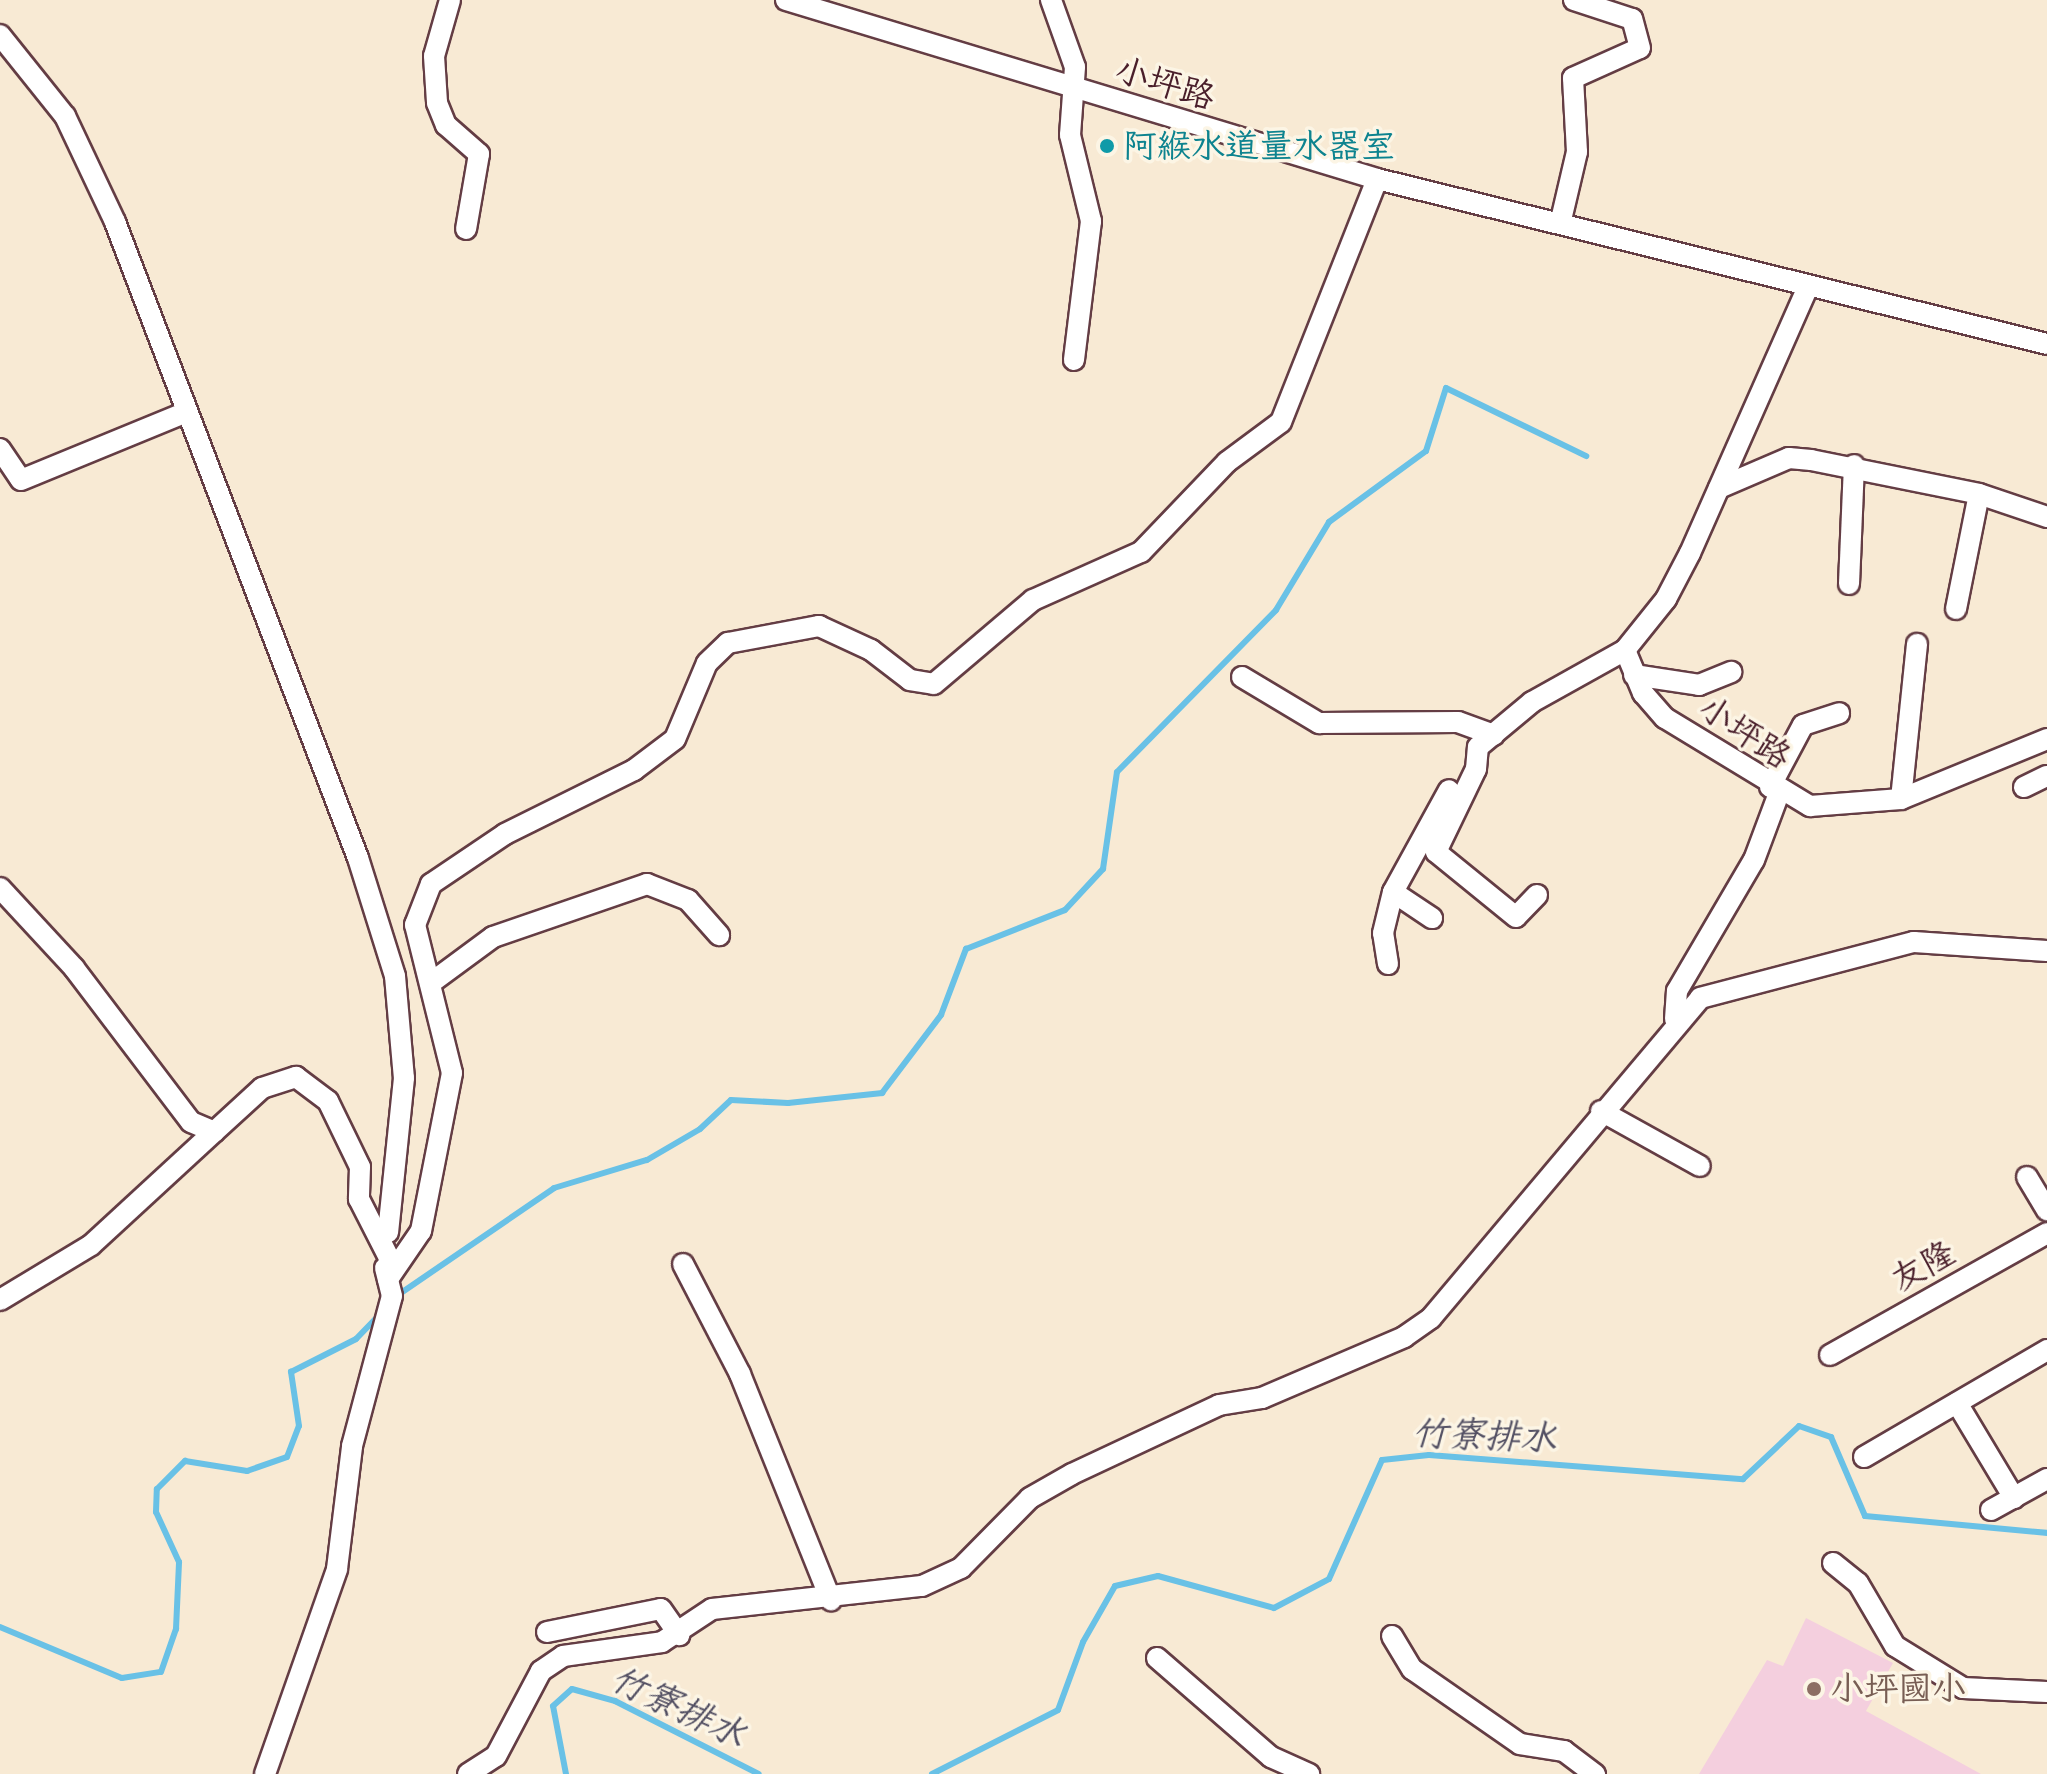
<!DOCTYPE html>
<html>
<head>
<meta charset="utf-8">
<style>
  body { margin:0 }
  #map { position:relative; width:2047px; height:1774px; overflow:hidden; background:#f8ead4; font-family:Caveat,"LXGW WenKai TC",sans-serif }
  div>[style] { position:absolute }
  [style*='--x'] { left:calc(var(--x)*1px); top:calc(var(--y)*1px); width:calc(var(--w)*1px); rotate:calc(var(--a)*1deg) }
  .built>* { inset:0; background:#f4cfde }
  .stream>* { height:6px; margin:-3px; padding:0 3px; transform-origin:3px; border-radius:3px; background:#69c1e6 }
  .roads { filter:drop-shadow(2px 0 #643d44) drop-shadow(-2px 0 #643d44) drop-shadow(0 2px #643d44) drop-shadow(0 -2px #643d44) }
  .minor>* { height:20px; margin:-10px; padding:0 10px; transform-origin:10px; border-radius:10px; background:#fff }
  .dots>* { width:22px; height:22px; translate:-50% -50%; box-sizing:border-box; border:4px solid #fcf5e5; border-radius:50% }
  span { translate:-50% -50%; white-space:nowrap; text-align:center; line-height:1.15; -webkit-text-stroke:7px #fcf5e5; paint-order:stroke }
  .street-label { font-size:34px; color:#4a1f2b }
  .culture-label { font-size:34px; color:#0d838f }
  .left { translate:0 -50%; text-align:left }
  .education-label { font-size:34px; color:#785e54 }
  .water-label { font-size:36px; color:#535063; font-style:italic }
</style>
</head>
<body>
<div id="map">
  <div class="built">
    <i style="clip-path:polygon(1806px 1618px,1893px 1663px,1866px 1711px,1981px 1774px,1699px 1774px,1767px 1660px,1783px 1666px)"></i>
  </div>
  <div class="stream">
    <i style="--x:398;--y:1295;--w:189;--a:-34.4"></i>
    <i style="--x:554;--y:1188;--w:97;--a:-16.8"></i>
    <i style="--x:647;--y:1160;--w:61;--a:-30.3"></i>
    <i style="--x:700;--y:1129;--w:42;--a:-43.1"></i>
    <i style="--x:731;--y:1100;--w:57;--a:3"></i>
    <i style="--x:788;--y:1103;--w:95;--a:-6.1"></i>
    <i style="--x:882;--y:1093;--w:98;--a:-52.9"></i>
    <i style="--x:941;--y:1015;--w:71;--a:-69.3"></i>
    <i style="--x:966;--y:949;--w:106;--a:-21.5"></i>
    <i style="--x:1065;--y:910;--w:56;--a:-47.2"></i>
    <i style="--x:1103;--y:869;--w:98;--a:-81.8"></i>
    <i style="--x:1117;--y:772;--w:227;--a:-45.5"></i>
    <i style="--x:1276;--y:610;--w:103;--a:-58.9"></i>
    <i style="--x:1329;--y:522;--w:120;--a:-36.2"></i>
    <i style="--x:1426;--y:451;--w:66;--a:-72.4"></i>
    <i style="--x:1446;--y:388;--w:156;--a:25.9"></i>
    <i style="--x:0;--y:1627;--w:132;--a:22.7"></i>
    <i style="--x:122;--y:1678;--w:39;--a:-9"></i>
    <i style="--x:161;--y:1672;--w:46;--a:-70.8"></i>
    <i style="--x:176;--y:1629;--w:67;--a:-87.4"></i>
    <i style="--x:179;--y:1562;--w:55;--a:-114.7"></i>
    <i style="--x:156;--y:1512;--w:23;--a:-88"></i>
    <i style="--x:157;--y:1489;--w:40;--a:-45"></i>
    <i style="--x:185;--y:1461;--w:63;--a:9.2"></i>
    <i style="--x:247;--y:1471;--w:42;--a:-19.3"></i>
    <i style="--x:287;--y:1457;--w:33;--a:-69"></i>
    <i style="--x:299;--y:1426;--w:55;--a:-98.4"></i>
    <i style="--x:291;--y:1372;--w:73;--a:-26.9"></i>
    <i style="--x:356;--y:1339;--w:33;--a:-46"></i>
    <i style="--x:566;--y:1774;--w:69;--a:-100.8"></i>
    <i style="--x:553;--y:1706;--w:25;--a:-42"></i>
    <i style="--x:572;--y:1689;--w:45;--a:15.6"></i>
    <i style="--x:615;--y:1701;--w:161;--a:26.9"></i>
    <i style="--x:932;--y:1774;--w:141;--a:-26.9"></i>
    <i style="--x:1058;--y:1710;--w:72;--a:-69.8"></i>
    <i style="--x:1083;--y:1642;--w:64;--a:-60.3"></i>
    <i style="--x:1115;--y:1586;--w:44;--a:-13.1"></i>
    <i style="--x:1158;--y:1576;--w:120;--a:15.4"></i>
    <i style="--x:1274;--y:1608;--w:62;--a:-27.8"></i>
    <i style="--x:1329;--y:1579;--w:130;--a:-66"></i>
    <i style="--x:1382;--y:1460;--w:47;--a:-6.1"></i>
    <i style="--x:1429;--y:1455;--w:315;--a:4.4"></i>
    <i style="--x:1743;--y:1479;--w:77;--a:-43.4"></i>
    <i style="--x:1799;--y:1426;--w:34;--a:19"></i>
    <i style="--x:1831;--y:1437;--w:86;--a:66.7"></i>
    <i style="--x:1865;--y:1516;--w:183;--a:5.3"></i>
  </div>
  <div class="roads">
    <div class="minor">
      <i style="--x:450;--y:0;--w:58;--a:105.9"></i>
      <i style="--x:434;--y:56;--w:47;--a:86.3"></i>
      <i style="--x:437;--y:103;--w:24;--a:68"></i>
      <i style="--x:446;--y:125;--w:44;--a:41.3"></i>
      <i style="--x:479;--y:154;--w:76;--a:99.8"></i>
      <i style="--x:786;--y:0;--w:618;--a:16.85"></i>
      <i style="--x:1377;--y:179;--w:690;--a:13.83"></i>
      <i style="--x:1051;--y:0;--w:71;--a:70.3"></i>
      <i style="--x:1075;--y:67;--w:68;--a:94.2"></i>
      <i style="--x:1070;--y:135;--w:89;--a:76.3"></i>
      <i style="--x:1091;--y:221;--w:140;--a:97"></i>
      <i style="--x:0;--y:35;--w:104;--a:51.3"></i>
      <i style="--x:65;--y:116;--w:117;--a:64.7"></i>
      <i style="--x:115;--y:222;--w:681;--a:69.09"></i>
      <i style="--x:358;--y:858;--w:124;--a:72.6"></i>
      <i style="--x:395;--y:976;--w:102;--a:85"></i>
      <i style="--x:404;--y:1078;--w:155;--a:95.9"></i>
      <i style="--x:1561;--y:220;--w:70;--a:-76.8"></i>
      <i style="--x:1577;--y:152;--w:74;--a:-93.1"></i>
      <i style="--x:1573;--y:78;--w:73;--a:-24.1"></i>
      <i style="--x:1640;--y:48;--w:30;--a:-105"></i>
      <i style="--x:1632;--y:19;--w:61;--a:-161.9"></i>
      <i style="--x:1807;--y:289;--w:289;--a:113.9"></i>
      <i style="--x:1690;--y:553;--w:52;--a:117.6"></i>
      <i style="--x:1666;--y:599;--w:65;--a:128.8"></i>
      <i style="--x:1625;--y:650;--w:47;--a:67.3"></i>
      <i style="--x:1643;--y:693;--w:33;--a:49"></i>
      <i style="--x:1665;--y:718;--w:170;--a:31.3"></i>
      <i style="--x:1810;--y:806;--w:91;--a:-4.4"></i>
      <i style="--x:1901;--y:799;--w:158;--a:-22.3"></i>
      <i style="--x:0;--y:449;--w:37;--a:56"></i>
      <i style="--x:21;--y:480;--w:179;--a:-22.3"></i>
      <i style="--x:1719;--y:488;--w:76;--a:-23.2"></i>
      <i style="--x:1789;--y:458;--w:22;--a:5"></i>
      <i style="--x:1811;--y:460;--w:171;--a:11.4"></i>
      <i style="--x:1979;--y:494;--w:72;--a:18.7"></i>
      <i style="--x:1849;--y:584;--w:119;--a:-87.6"></i>
      <i style="--x:1956;--y:609;--w:117;--a:-78.7"></i>
      <i style="--x:1634;--y:675;--w:66;--a:8.7"></i>
      <i style="--x:1699;--y:685;--w:35;--a:-22"></i>
      <i style="--x:1242;--y:677;--w:90;--a:30.9"></i>
      <i style="--x:1319;--y:723;--w:139;--a:-0.4"></i>
      <i style="--x:1458;--y:722;--w:38;--a:20"></i>
      <i style="--x:1770;--y:787;--w:70;--a:-62"></i>
      <i style="--x:1803;--y:725;--w:38;--a:-18"></i>
      <i style="--x:2024;--y:787;--w:25;--a:-26"></i>
      <i style="--x:1901;--y:799;--w:156;--a:-84.1"></i>
      <i style="--x:0;--y:888;--w:109;--a:47.2"></i>
      <i style="--x:74;--y:968;--w:193;--a:52.8"></i>
      <i style="--x:191;--y:1122;--w:25;--a:23"></i>
      <i style="--x:214;--y:1132;--w:65;--a:-42.5"></i>
      <i style="--x:262;--y:1088;--w:36;--a:-18"></i>
      <i style="--x:296;--y:1077;--w:40;--a:37"></i>
      <i style="--x:328;--y:1101;--w:73;--a:64.1"></i>
      <i style="--x:360;--y:1167;--w:32;--a:92"></i>
      <i style="--x:359;--y:1199;--w:66;--a:63"></i>
      <i style="--x:389;--y:1258;--w:21;--a:93"></i>
      <i style="--x:1393;--y:892;--w:47;--a:33.7"></i>
      <i style="--x:1537;--y:895;--w:30;--a:134"></i>
      <i style="--x:1516;--y:917;--w:103;--a:-140.9"></i>
      <i style="--x:1436;--y:852;--w:92;--a:-64.3"></i>
      <i style="--x:1476;--y:769;--w:22;--a:-85"></i>
      <i style="--x:1478;--y:747;--w:70;--a:-39.8"></i>
      <i style="--x:1532;--y:702;--w:107;--a:-29.2"></i>
      <i style="--x:1388;--y:964;--w:31;--a:-99"></i>
      <i style="--x:1383;--y:933;--w:42;--a:-76.3"></i>
      <i style="--x:1393;--y:892;--w:116;--a:-61.2"></i>
      <i style="--x:432;--y:982;--w:76;--a:-36.4"></i>
      <i style="--x:493;--y:937;--w:163;--a:-19"></i>
      <i style="--x:647;--y:884;--w:44;--a:21.3"></i>
      <i style="--x:688;--y:900;--w:47;--a:48.5"></i>
      <i style="--x:1675;--y:1019;--w:28;--a:-86"></i>
      <i style="--x:1677;--y:991;--w:152;--a:-59.6"></i>
      <i style="--x:1754;--y:860;--w:72;--a:-69.5"></i>
      <i style="--x:1601;--y:1111;--w:113;--a:29.1"></i>
      <i style="--x:2027;--y:1177;--w:39;--a:59"></i>
      <i style="--x:683;--y:1264;--w:124;--a:62.6"></i>
      <i style="--x:740;--y:1374;--w:244;--a:68.1"></i>
      <i style="--x:388;--y:1279;--w:58;--a:-55.5"></i>
      <i style="--x:421;--y:1231;--w:161;--a:-78.9"></i>
      <i style="--x:452;--y:1073;--w:153;--a:-104"></i>
      <i style="--x:415;--y:925;--w:44;--a:-68.7"></i>
      <i style="--x:431;--y:884;--w:89;--a:-34"></i>
      <i style="--x:505;--y:834;--w:144;--a:-26.4"></i>
      <i style="--x:634;--y:770;--w:51;--a:-37.1"></i>
      <i style="--x:675;--y:739;--w:82;--a:-67.2"></i>
      <i style="--x:707;--y:663;--w:29;--a:-44"></i>
      <i style="--x:728;--y:643;--w:93;--a:-10.6"></i>
      <i style="--x:819;--y:626;--w:57;--a:24.8"></i>
      <i style="--x:871;--y:650;--w:49;--a:37.6"></i>
      <i style="--x:910;--y:680;--w:24;--a:9"></i>
      <i style="--x:934;--y:684;--w:130;--a:-40.3"></i>
      <i style="--x:1033;--y:600;--w:118;--a:-24"></i>
      <i style="--x:1141;--y:552;--w:124;--a:-46.3"></i>
      <i style="--x:1227;--y:462;--w:67;--a:-36.5"></i>
      <i style="--x:1281;--y:422;--w:261;--a:-68.4"></i>
      <i style="--x:0;--y:1300;--w:106;--a:-31.1"></i>
      <i style="--x:91;--y:1245;--w:167;--a:-42.6"></i>
      <i style="--x:1830;--y:1355;--w:249;--a:-29.3"></i>
      <i style="--x:1957;--y:1403;--w:111;--a:59"></i>
      <i style="--x:1864;--y:1457;--w:212;--a:-30.3"></i>
      <i style="--x:1991;--y:1510;--w:64;--a:-29"></i>
      <i style="--x:1833;--y:1563;--w:32;--a:39"></i>
      <i style="--x:1858;--y:1583;--w:73;--a:59.6"></i>
      <i style="--x:1895;--y:1646;--w:80;--a:31.7"></i>
      <i style="--x:1963;--y:1688;--w:84;--a:2.7"></i>
      <i style="--x:547;--y:1632;--w:116;--a:-11.4"></i>
      <i style="--x:661;--y:1609;--w:32;--a:55"></i>
      <i style="--x:1392;--y:1636;--w:39;--a:59"></i>
      <i style="--x:1412;--y:1669;--w:131;--a:34.8"></i>
      <i style="--x:1520;--y:1744;--w:45;--a:9"></i>
      <i style="--x:1564;--y:1751;--w:39;--a:37"></i>
      <i style="--x:1157;--y:1658;--w:151;--a:41"></i>
      <i style="--x:1271;--y:1757;--w:42;--a:24.1"></i>
      <i style="--x:265;--y:1774;--w:217;--a:-70.6"></i>
      <i style="--x:337;--y:1569;--w:124;--a:-83"></i>
      <i style="--x:352;--y:1446;--w:155;--a:-75.1"></i>
      <i style="--x:392;--y:1296;--w:29;--a:-104"></i>
      <i style="--x:468;--y:1774;--w:33;--a:-33"></i>
      <i style="--x:496;--y:1756;--w:96;--a:-62.1"></i>
      <i style="--x:541;--y:1671;--w:27;--a:-34"></i>
      <i style="--x:563;--y:1656;--w:100;--a:-8"></i>
      <i style="--x:662;--y:1642;--w:60;--a:-33.4"></i>
      <i style="--x:712;--y:1609;--w:211;--a:-6.3"></i>
      <i style="--x:922;--y:1586;--w:43;--a:-24.8"></i>
      <i style="--x:961;--y:1568;--w:98;--a:-45.4"></i>
      <i style="--x:1030;--y:1498;--w:48;--a:-29.7"></i>
      <i style="--x:1072;--y:1474;--w:162;--a:-25.1"></i>
      <i style="--x:1219;--y:1405;--w:44;--a:-9.2"></i>
      <i style="--x:1262;--y:1398;--w:155;--a:-23.2"></i>
      <i style="--x:1404;--y:1337;--w:33;--a:-35"></i>
      <i style="--x:1431;--y:1318;--w:418;--a:-49.9"></i>
      <i style="--x:1700;--y:998;--w:221;--a:-14.7"></i>
      <i style="--x:1914;--y:942;--w:133;--a:3.9"></i>
    </div>
  </div>
  <div class="dots">
    <i style="left:1107px;top:146px;background:#0f9aa8"></i>
    <i style="left:1814px;top:1689px;background:#8d6e63"></i>
  </div>
  <div class="street-label">
    <span style="left:1165px;top:83px;rotate:17deg">小坪路</span>
    <span style="left:1745px;top:732px;rotate:33deg">小坪路</span>
    <span style="left:1923px;top:1266px;rotate:-29deg">友隆</span>
  </div>
  <div class="culture-label">
    <span class="left" style="left:1123px;top:146px">阿緱水道量水器室</span>
  </div>
  <div class="education-label">
    <span class="left" style="left:1830px;top:1689px">小坪國小</span>
  </div>
  <div class="water-label">
    <span style="left:1484px;top:1436px;rotate:2deg">竹寮排水</span>
    <span style="left:678px;top:1707px;rotate:25deg">竹寮排水</span>
  </div>
</div>
</body>
</html>
